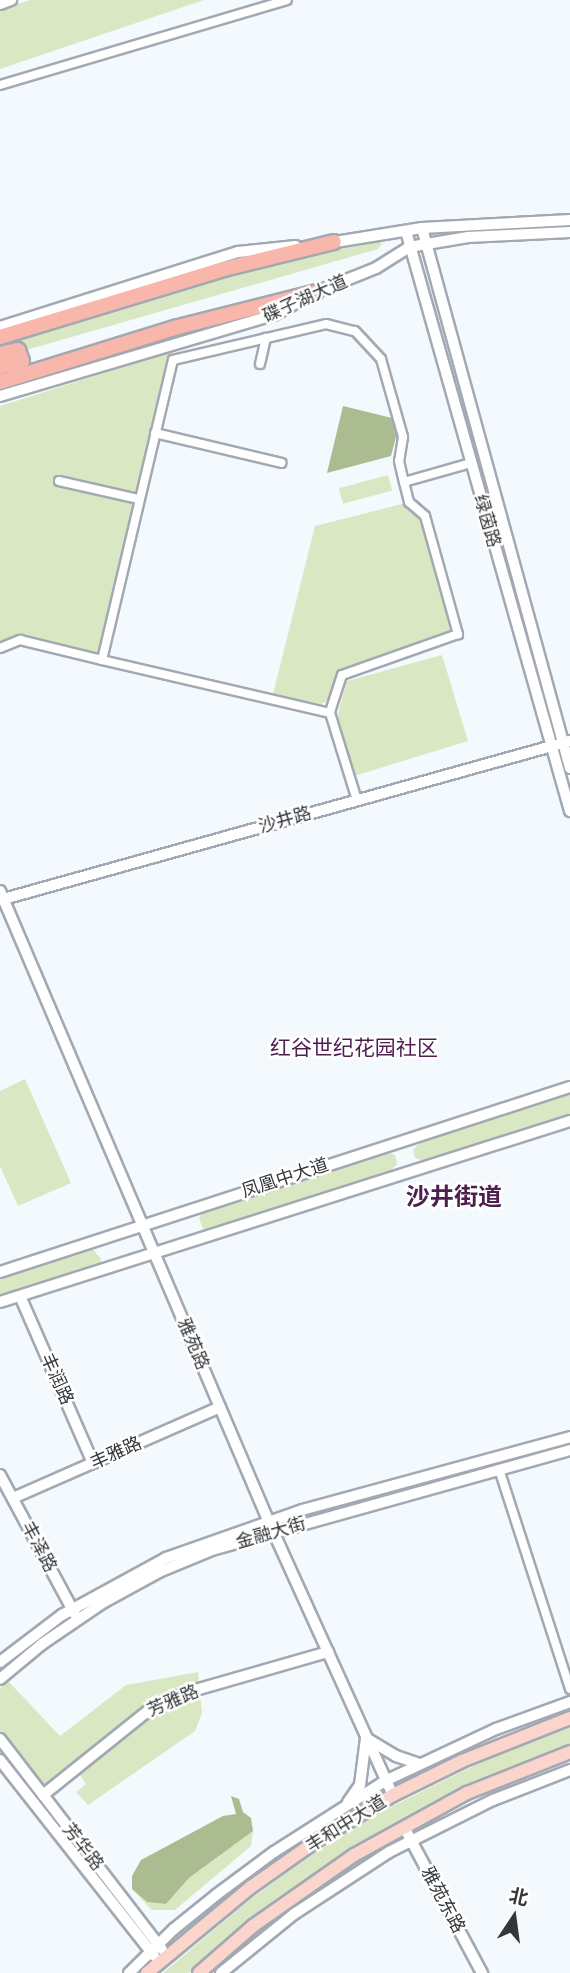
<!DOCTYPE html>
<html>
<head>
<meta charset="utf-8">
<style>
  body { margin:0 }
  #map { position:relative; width:570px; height:1973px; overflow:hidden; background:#f4f9fe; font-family:"IBM Plex Sans","Noto Sans SC",sans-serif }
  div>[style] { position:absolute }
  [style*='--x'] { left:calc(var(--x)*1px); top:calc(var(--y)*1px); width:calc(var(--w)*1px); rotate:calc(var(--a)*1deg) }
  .green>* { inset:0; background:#d9e8c3; transform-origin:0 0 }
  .forest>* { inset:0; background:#acbc91 }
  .roads { filter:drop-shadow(2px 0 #a2a9b2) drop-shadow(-2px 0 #a2a9b2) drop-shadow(0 2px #a2a9b2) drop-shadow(0 -2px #a2a9b2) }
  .street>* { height:8px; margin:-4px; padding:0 4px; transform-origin:4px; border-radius:4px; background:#fff }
  .secondary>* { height:10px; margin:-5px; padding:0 5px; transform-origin:5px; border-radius:5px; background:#fff }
  .primary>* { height:12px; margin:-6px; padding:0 6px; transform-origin:6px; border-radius:6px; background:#fbd4cc }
  .highway>* { height:14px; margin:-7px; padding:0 7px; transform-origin:7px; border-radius:7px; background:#f8b7aa }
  span { translate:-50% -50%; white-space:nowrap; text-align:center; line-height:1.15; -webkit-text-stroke:5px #fff; paint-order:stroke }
  .street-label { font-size:18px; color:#34373a }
  .quarter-label { font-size:21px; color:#4e1e4f }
  .district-label { font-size:24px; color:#4e1e4f; font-weight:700 }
  .north { position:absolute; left:479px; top:1882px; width:70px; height:70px; -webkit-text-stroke:5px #fff; paint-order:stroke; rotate:13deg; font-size:19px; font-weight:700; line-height:28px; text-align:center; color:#34373a }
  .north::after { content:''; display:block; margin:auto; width:24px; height:32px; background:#34373a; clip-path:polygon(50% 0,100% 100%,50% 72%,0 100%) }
</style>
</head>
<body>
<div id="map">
  <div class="green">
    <i style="clip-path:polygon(30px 0,204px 0,0 69px,0 10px)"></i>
    <i style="clip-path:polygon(380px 241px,382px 243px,378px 249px,23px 351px,17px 336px,280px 258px)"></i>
    <i style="clip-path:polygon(173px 351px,99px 654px,28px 636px,0 646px,0 406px)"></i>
    <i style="left:388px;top:475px;width:16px;height:51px;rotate:75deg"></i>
    <i style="clip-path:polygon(406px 503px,421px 518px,452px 630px,337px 672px,329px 700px,321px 704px,273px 694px,315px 526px)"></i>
    <i style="clip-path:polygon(442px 655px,468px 741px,351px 777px,336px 720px,347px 681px)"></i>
    <i style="clip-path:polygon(25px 1079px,71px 1183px,18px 1206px,0 1166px,0 1091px)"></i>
    <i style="clip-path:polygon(570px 1094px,570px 1115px,424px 1161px,415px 1158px,413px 1150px,420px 1142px)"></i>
    <i style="clip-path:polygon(387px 1153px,395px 1155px,397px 1164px,390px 1172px,209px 1231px,203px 1229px,199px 1218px,203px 1212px)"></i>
    <i style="clip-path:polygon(92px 1248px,101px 1259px,100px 1265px,0 1297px,0 1277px)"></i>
    <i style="clip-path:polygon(198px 1672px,202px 1713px,195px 1731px,88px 1805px,76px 1792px,86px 1784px,79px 1773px,53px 1797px,0 1731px,0 1688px,8px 1681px,60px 1736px,126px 1685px)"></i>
    <i style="clip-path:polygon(570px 1727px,570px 1745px,493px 1775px,391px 1827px,308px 1879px,189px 1973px,163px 1973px,249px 1900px,321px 1848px,375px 1815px,495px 1755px)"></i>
    <i style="clip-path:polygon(253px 1831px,251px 1846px,175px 1910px,152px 1910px,132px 1889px,147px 1902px,166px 1904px,189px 1878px)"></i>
  </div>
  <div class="forest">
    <i style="clip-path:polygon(343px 406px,392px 418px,398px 429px,391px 456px,327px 473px)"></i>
    <i style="clip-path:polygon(231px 1796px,239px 1799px,243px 1812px,251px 1818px,253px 1831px,189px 1878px,166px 1904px,147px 1902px,132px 1889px,132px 1876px,141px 1860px,223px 1816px,236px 1814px)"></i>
  </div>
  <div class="roads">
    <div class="street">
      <i style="--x:0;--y:85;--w:299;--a:-16.5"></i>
      <i style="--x:260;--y:364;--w:27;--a:-77"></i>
      <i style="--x:155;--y:433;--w:130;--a:13.3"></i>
      <i style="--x:59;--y:481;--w:82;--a:12.7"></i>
      <i style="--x:404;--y:482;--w:21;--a:76"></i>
      <i style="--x:409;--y:502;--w:21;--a:41"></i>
      <i style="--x:425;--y:516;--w:123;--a:74.4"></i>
      <i style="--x:458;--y:634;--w:123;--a:160.5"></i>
      <i style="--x:342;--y:675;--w:40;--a:108"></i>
      <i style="--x:330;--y:713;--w:234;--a:-166.9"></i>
      <i style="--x:102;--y:660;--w:308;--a:-76.7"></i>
      <i style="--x:173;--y:360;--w:157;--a:-13.2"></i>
      <i style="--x:326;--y:324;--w:30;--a:14"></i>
      <i style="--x:355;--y:331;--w:38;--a:47"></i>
      <i style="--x:381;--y:359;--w:81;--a:74.2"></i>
      <i style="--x:403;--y:437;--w:24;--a:99"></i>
      <i style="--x:399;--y:461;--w:22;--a:77"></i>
      <i style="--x:404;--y:482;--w:70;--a:-15.8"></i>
      <i style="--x:0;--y:648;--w:22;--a:-22"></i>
      <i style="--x:20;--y:640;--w:84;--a:13.7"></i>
      <i style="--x:330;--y:713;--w:91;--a:72.8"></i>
      <i style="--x:499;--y:1469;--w:231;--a:72.1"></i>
    </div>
    <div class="secondary">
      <i style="--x:0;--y:4;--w:12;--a:-20"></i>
      <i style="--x:422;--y:228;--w:560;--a:74.67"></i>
      <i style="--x:406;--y:231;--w:603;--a:74.21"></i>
      <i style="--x:329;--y:243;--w:94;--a:-9.2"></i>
      <i style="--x:422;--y:228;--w:148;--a:-3.1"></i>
      <i style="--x:0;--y:327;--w:250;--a:-17.5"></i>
      <i style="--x:238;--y:252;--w:58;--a:-5.9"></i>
      <i style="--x:0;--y:396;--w:286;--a:-16.5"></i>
      <i style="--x:274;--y:315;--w:48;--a:-28.7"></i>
      <i style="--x:316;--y:292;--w:65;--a:-21.8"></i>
      <i style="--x:376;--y:268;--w:39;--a:-32"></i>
      <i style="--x:409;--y:247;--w:60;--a:-9.6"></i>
      <i style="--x:468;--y:237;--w:102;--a:-2.8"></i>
      <i style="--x:0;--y:891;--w:684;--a:66.92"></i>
      <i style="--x:268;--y:1520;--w:302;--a:65.6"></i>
      <i style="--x:0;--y:900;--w:592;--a:-15.59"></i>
      <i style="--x:0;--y:1272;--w:599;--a:-17.98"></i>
      <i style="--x:20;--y:1296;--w:182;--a:66.4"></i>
      <i style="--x:0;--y:1302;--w:598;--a:-17.62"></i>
      <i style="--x:0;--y:1475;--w:158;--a:61.7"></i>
      <i style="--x:13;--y:1498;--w:226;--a:-23.7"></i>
      <i style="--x:0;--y:1662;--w:78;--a:-37.2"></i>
      <i style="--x:62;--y:1615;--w:119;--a:-28.7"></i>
      <i style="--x:166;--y:1558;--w:144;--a:-19.4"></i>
      <i style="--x:302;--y:1510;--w:278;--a:-15.2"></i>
      <i style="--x:0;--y:1679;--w:55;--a:-39.8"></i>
      <i style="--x:42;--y:1644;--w:75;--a:-34.1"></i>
      <i style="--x:104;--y:1602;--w:63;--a:-28.6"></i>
      <i style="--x:159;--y:1572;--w:57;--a:-22.5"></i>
      <i style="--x:212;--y:1550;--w:372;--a:-15.6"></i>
      <i style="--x:0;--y:1739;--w:265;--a:52.4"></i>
      <i style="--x:0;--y:1760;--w:249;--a:51.8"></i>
      <i style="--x:43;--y:1795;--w:142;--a:-38.7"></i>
      <i style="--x:154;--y:1706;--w:34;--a:-23"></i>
      <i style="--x:185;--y:1693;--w:149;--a:-16"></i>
      <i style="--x:348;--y:1802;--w:21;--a:-55"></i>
      <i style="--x:360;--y:1785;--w:47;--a:-82.7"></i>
      <i style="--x:366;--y:1738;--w:35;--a:31"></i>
      <i style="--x:396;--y:1756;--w:24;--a:19"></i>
      <i style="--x:404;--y:1827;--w:166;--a:61.9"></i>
      <i style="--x:129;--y:1973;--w:63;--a:-44.4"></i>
      <i style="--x:174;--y:1929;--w:54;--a:-39"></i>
      <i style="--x:216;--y:1895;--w:72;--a:-36.6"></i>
      <i style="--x:274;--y:1852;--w:132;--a:-32.6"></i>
      <i style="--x:385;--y:1781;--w:123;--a:-25.1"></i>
      <i style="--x:496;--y:1729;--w:79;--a:-20"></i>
      <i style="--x:221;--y:1973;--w:94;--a:-38.9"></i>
      <i style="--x:294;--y:1914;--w:113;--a:-33.1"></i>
      <i style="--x:389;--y:1852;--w:116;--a:-26.6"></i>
      <i style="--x:493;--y:1800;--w:83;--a:-21.3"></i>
    </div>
    <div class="primary">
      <i style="--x:147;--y:1973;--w:135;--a:-39.6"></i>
      <i style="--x:251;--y:1887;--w:83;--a:-35.2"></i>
      <i style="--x:319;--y:1839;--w:86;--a:-30.7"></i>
      <i style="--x:393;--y:1795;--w:77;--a:-26.2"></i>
      <i style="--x:462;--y:1761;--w:116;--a:-21.7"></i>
      <i style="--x:199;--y:1973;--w:72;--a:-41"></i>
      <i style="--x:253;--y:1926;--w:123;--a:-35.1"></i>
      <i style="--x:354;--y:1855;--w:129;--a:-28.8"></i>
      <i style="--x:467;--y:1793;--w:111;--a:-21.7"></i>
    </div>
    <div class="highway">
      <i style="--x:0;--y:337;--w:234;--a:-16.9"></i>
      <i style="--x:224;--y:269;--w:113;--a:-13.8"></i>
      <i style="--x:0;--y:354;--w:18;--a:-13"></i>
      <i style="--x:18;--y:350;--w:12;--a:70"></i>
      <i style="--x:22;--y:361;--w:23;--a:165"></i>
      <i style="--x:0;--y:382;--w:186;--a:-17.2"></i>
      <i style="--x:178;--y:327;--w:142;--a:-14.2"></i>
    </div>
  </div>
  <div class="street-label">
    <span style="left:305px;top:299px;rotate:-24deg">碟子湖大道</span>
    <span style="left:487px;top:521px;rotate:74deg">绿茵路</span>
    <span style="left:285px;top:820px;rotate:-16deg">沙井路</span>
    <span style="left:285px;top:1178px;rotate:-18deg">凤凰中大道</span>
    <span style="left:193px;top:1344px;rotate:67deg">雅苑路</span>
    <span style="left:57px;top:1379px;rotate:66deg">丰润路</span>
    <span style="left:116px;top:1453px;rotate:-24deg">丰雅路</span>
    <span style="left:271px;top:1533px;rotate:-16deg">金融大街</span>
    <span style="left:39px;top:1547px;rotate:62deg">丰泽路</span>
    <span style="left:173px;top:1701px;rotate:-23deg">芳雅路</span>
    <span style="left:346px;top:1824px;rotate:-32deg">丰和中大道</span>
    <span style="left:83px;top:1847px;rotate:52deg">芳华路</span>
    <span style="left:443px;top:1900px;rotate:62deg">雅苑东路</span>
  </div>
  <div class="quarter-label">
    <span style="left:354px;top:1047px">红谷世纪花园社区</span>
  </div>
  <div class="district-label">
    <span style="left:454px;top:1197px">沙井街道</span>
  </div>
  <div class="north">北</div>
</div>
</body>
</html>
